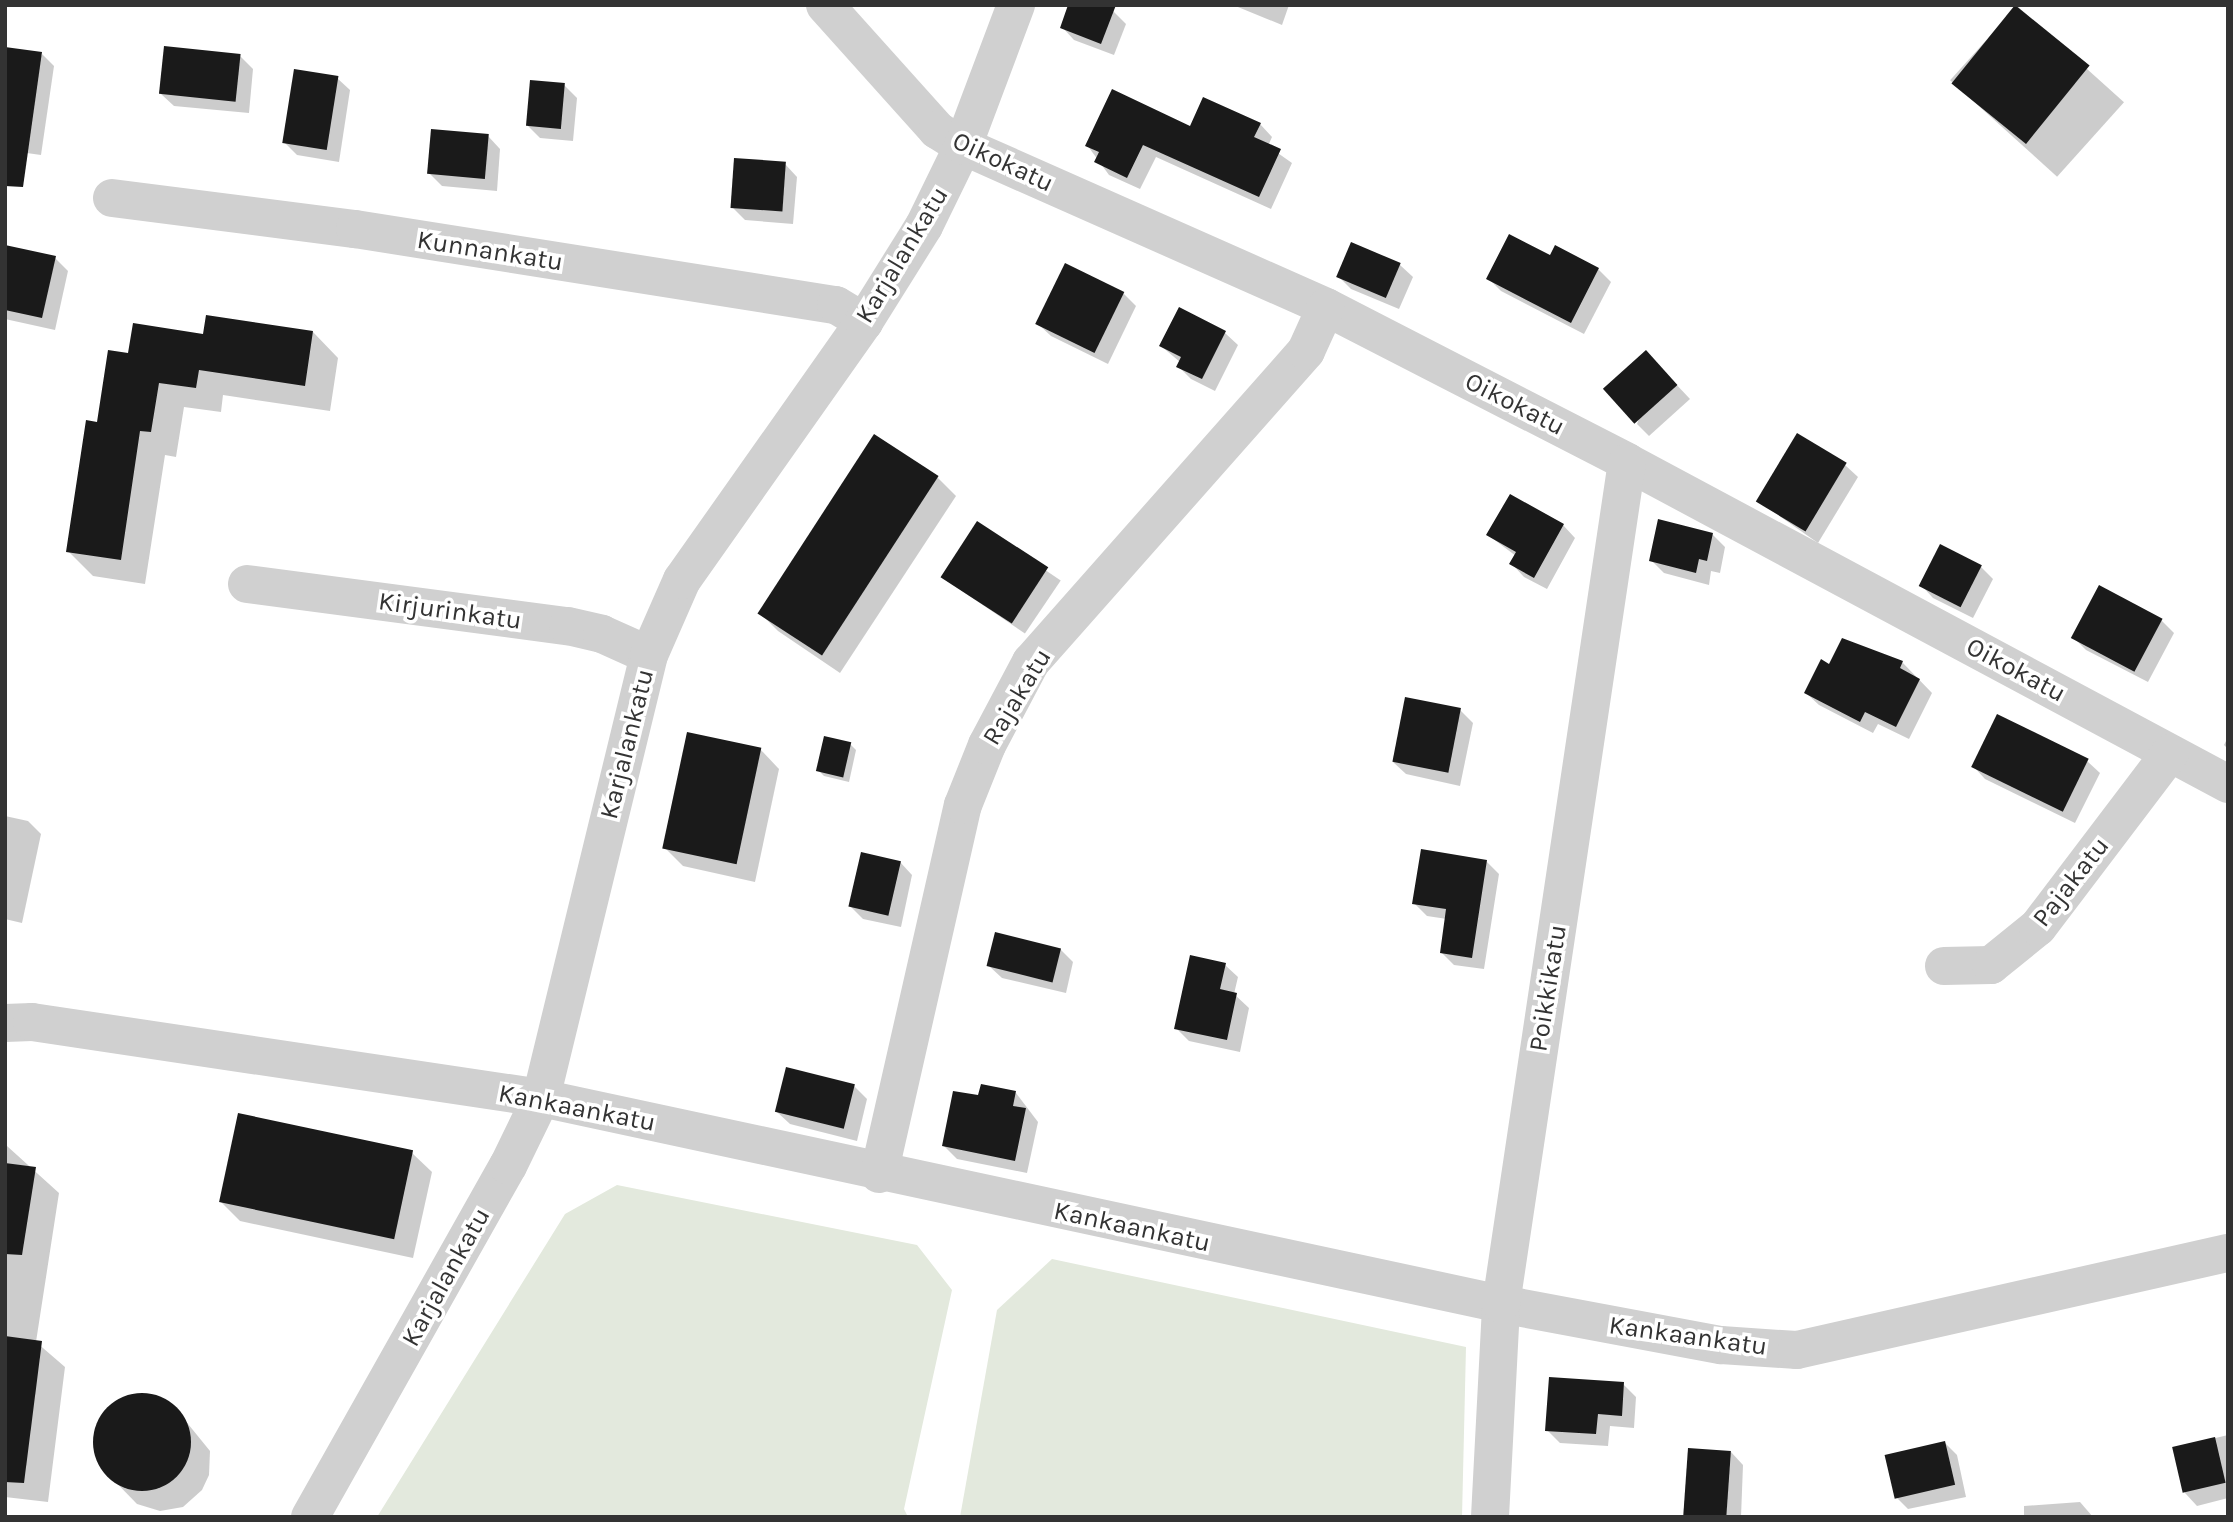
<!DOCTYPE html>
<html>
<head>
<meta charset="utf-8">
<style>
  body { margin:0 }
  #map { position:relative; width:2233px; height:1522px; overflow:hidden; background:#fff; font-family:Karla,sans-serif }
  div>[style] { position:absolute }
  [style*='--x'] { left:calc(var(--x)*1px); top:calc(var(--y)*1px); width:calc(var(--w)*1px); rotate:calc(var(--a)*1deg) }
  .green>* { inset:0; background:#e3e9dd }
  .shadow>* { inset:0; background:#0003; transform-origin:0 0 }
  .building>* { inset:0; background:#1a1a1a; transform-origin:0 0 }
  .round { border-radius:50% }
  .minor>* { height:38px; margin:-19px; padding:0 19px; transform-origin:19px; border-radius:19px; background:#d0d0d0 }
  span { translate:-50% -50%; white-space:nowrap; text-align:center; line-height:1.15; -webkit-text-stroke:7px #fff; paint-order:stroke }
  .street-label { font-size:26px; color:#333 }
  .frame { position:absolute; inset:0; border:7px solid #333; pointer-events:none }
</style>
</head>
<body>
<div id="map">
  <div class="green">
    <i style="clip-path:polygon(617px 1185px,917px 1245px,952px 1290px,904px 1509px,908px 1517px,377px 1517px,565px 1214px)"></i>
    <i style="clip-path:polygon(1052px 1259px,1466px 1347px,1462px 1517px,960px 1517px,997px 1310px)"></i>
  </div>
  <div class="shadow">
    <i style="clip-path:polygon(1233px 5px,1289px 5px,1282px 25px)"></i>
    <i style="left:2017px;top:6px;width:144px;height:100px;rotate:42deg"></i>
    <i style="clip-path:polygon(1113px 11px,1126px 24px,1114px 55px,1074px 40px,1062px 27px)"></i>
    <i style="clip-path:polygon(42px 54px,54px 66px,41px 155px,5px 150px)"></i>
    <i style="clip-path:polygon(240px 56px,253px 69px,249px 113px,174px 106px,161px 94px)"></i>
    <i style="clip-path:polygon(337px 78px,350px 90px,339px 162px,297px 155px,284px 142px)"></i>
    <i style="clip-path:polygon(564px 85px,577px 98px,573px 141px,540px 138px,528px 126px)"></i>
    <i style="clip-path:polygon(1260px 124px,1272px 137px,1268px 146px,1292px 163px,1271px 209px,1156px 157px,1140px 189px,1109px 175px,1087px 145px,1191px 128px)"></i>
    <i style="clip-path:polygon(488px 136px,500px 149px,497px 191px,442px 186px,429px 173px)"></i>
    <i style="clip-path:polygon(785px 164px,797px 177px,793px 224px,745px 220px,732px 207px)"></i>
    <i style="clip-path:polygon(5px 247px,55px 258px,68px 271px,55px 330px,5px 319px)"></i>
    <i style="clip-path:polygon(1550px 258px,1598px 269px,1611px 282px,1584px 334px,1501px 291px,1488px 278px)"></i>
    <i style="clip-path:polygon(1400px 265px,1413px 277px,1399px 309px,1351px 289px,1339px 277px)"></i>
    <i style="clip-path:polygon(1123px 293px,1136px 306px,1108px 364px,1051px 336px,1038px 324px)"></i>
    <i style="clip-path:polygon(1180px 309px,1225px 333px,1238px 345px,1215px 391px,1191px 379px,1178px 366px,1180px 362px,1161px 346px)"></i>
    <i style="clip-path:polygon(313px 332px,338px 358px,330px 411px,223px 395px,221px 412px,184px 407px,176px 457px,165px 455px,145px 584px,93px 576px,68px 551px,99px 424px,130px 355px)"></i>
    <i style="clip-path:polygon(1658px 365px,1690px 399px,1649px 436px,1637px 424px)"></i>
    <i style="clip-path:polygon(1845px 465px,1858px 477px,1818px 543px,1758px 501px)"></i>
    <i style="clip-path:polygon(937px 477px,956px 496px,840px 673px,778px 631px,759px 612px)"></i>
    <i style="left:977px;top:524px;width:101px;height:64px;rotate:34deg"></i>
    <i style="clip-path:polygon(1563px 525px,1575px 538px,1547px 589px,1524px 577px,1512px 564px,1516px 556px,1488px 535px)"></i>
    <i style="clip-path:polygon(1712px 534px,1725px 547px,1720px 573px,1711px 571px,1709px 585px,1664px 573px,1651px 560px)"></i>
    <i style="clip-path:polygon(1981px 567px,1993px 579px,1973px 618px,1933px 598px,1921px 585px)"></i>
    <i style="clip-path:polygon(2161px 620px,2174px 633px,2148px 682px,2086px 650px,2074px 638px)"></i>
    <i style="clip-path:polygon(1902px 662px,1932px 693px,1909px 739px,1878px 724px,1873px 733px,1819px 705px,1806px 693px,1830px 666px)"></i>
    <i style="clip-path:polygon(1460px 710px,1473px 723px,1460px 786px,1406px 774px,1393px 762px)"></i>
    <i style="clip-path:polygon(2228px 737px,2228px 749px,2224px 745px)"></i>
    <i style="clip-path:polygon(850px 744px,856px 750px,849px 782px,824px 776px,818px 770px)"></i>
    <i style="clip-path:polygon(760px 749px,779px 769px,755px 882px,683px 866px,664px 847px)"></i>
    <i style="clip-path:polygon(2087px 761px,2100px 773px,2075px 823px,1985px 779px,1973px 766px)"></i>
    <i style="clip-path:polygon(5px 816px,28px 821px,41px 834px,22px 923px,5px 919px)"></i>
    <i style="clip-path:polygon(1486px 861px,1499px 874px,1484px 969px,1454px 965px,1441px 952px,1447px 919px,1427px 916px,1414px 903px)"></i>
    <i style="clip-path:polygon(900px 862px,912px 875px,901px 927px,863px 919px,850px 906px)"></i>
    <i style="clip-path:polygon(1060px 949px,1073px 962px,1066px 993px,1002px 978px,989px 966px)"></i>
    <i style="clip-path:polygon(1225px 965px,1238px 977px,1234px 994px,1249px 1008px,1240px 1052px,1189px 1041px,1176px 1028px)"></i>
    <i style="clip-path:polygon(854px 1086px,867px 1099px,857px 1141px,790px 1124px,777px 1112px)"></i>
    <i style="clip-path:polygon(1016px 1093px,1038px 1122px,1027px 1173px,957px 1159px,944px 1146px,980px 1097px)"></i>
    <i style="clip-path:polygon(7px 1146px,59px 1193px,36px 1342px,65px 1367px,48px 1502px,5px 1497px)"></i>
    <i style="clip-path:polygon(412px 1153px,432px 1172px,413px 1258px,240px 1221px,221px 1202px)"></i>
    <i style="clip-path:polygon(1623px 1384px,1636px 1397px,1634px 1428px,1610px 1426px,1608px 1446px,1560px 1443px,1547px 1430px)"></i>
    <i style="clip-path:polygon(133px 1394px,151px 1395px,171px 1403px,210px 1451px,209px 1475px,202px 1490px,183px 1507px,160px 1511px,137px 1504px,100px 1466px,94px 1432px,110px 1406px)"></i>
    <i style="clip-path:polygon(2228px 1435px,2228px 1498px,2197px 1506px,2185px 1493px,2174px 1448px)"></i>
    <i style="clip-path:polygon(1945px 1443px,1957px 1455px,1966px 1497px,1908px 1509px,1896px 1497px)"></i>
    <i style="clip-path:polygon(1731px 1452px,1743px 1465px,1741px 1517px,1687px 1517px)"></i>
    <i style="clip-path:polygon(2080px 1502px,2093px 1517px,2024px 1517px,2024px 1506px)"></i>
  </div>
  <div class="building">
    <i style="clip-path:polygon(1068px 5px,1116px 5px,1101px 44px,1060px 28px)"></i>
    <i style="left:2015px;top:5px;width:96px;height:101px;rotate:39deg"></i>
    <i style="left:164px;top:46px;width:77px;height:48px;rotate:6deg"></i>
    <i style="clip-path:polygon(5px 47px,42px 52px,23px 187px,5px 186px)"></i>
    <i style="left:294px;top:69px;width:45px;height:75px;rotate:9deg"></i>
    <i style="left:530px;top:80px;width:35px;height:46px;rotate:5deg"></i>
    <i style="clip-path:polygon(1112px 89px,1190px 126px,1203px 97px,1261px 123px,1254px 137px,1281px 149px,1259px 197px,1143px 145px,1127px 178px,1094px 162px,1099px 152px,1085px 146px)"></i>
    <i style="left:431px;top:129px;width:58px;height:45px;rotate:5deg"></i>
    <i style="left:734px;top:158px;width:52px;height:50px;rotate:4deg"></i>
    <i style="clip-path:polygon(1509px 234px,1550px 255px,1555px 245px,1599px 268px,1571px 323px,1486px 279px)"></i>
    <i style="left:1351px;top:242px;width:54px;height:38px;rotate:23deg"></i>
    <i style="clip-path:polygon(5px 245px,56px 256px,42px 318px,5px 310px)"></i>
    <i style="left:1065px;top:263px;width:66px;height:68px;rotate:26deg"></i>
    <i style="clip-path:polygon(1179px 307px,1226px 331px,1202px 379px,1176px 367px,1181px 357px,1159px 346px)"></i>
    <i style="clip-path:polygon(206px 315px,313px 331px,305px 386px,199px 370px,196px 388px,159px 383px,151px 432px,140px 431px,121px 560px,66px 552px,86px 420px,97px 422px,108px 350px,128px 353px,133px 323px,203px 334px)"></i>
    <i style="left:1646px;top:350px;width:47px;height:58px;rotate:48deg"></i>
    <i style="left:1797px;top:433px;width:58px;height:80px;rotate:31deg"></i>
    <i style="left:874px;top:434px;width:77px;height:214px;rotate:33deg"></i>
    <i style="clip-path:polygon(1510px 494px,1564px 524px,1534px 578px,1509px 564px,1516px 552px,1486px 535px)"></i>
    <i style="clip-path:polygon(1658px 519px,1713px 533px,1707px 561px,1699px 559px,1696px 573px,1649px 561px)"></i>
    <i style="left:977px;top:521px;width:85px;height:67px;rotate:33deg"></i>
    <i style="left:1940px;top:544px;width:47px;height:47px;rotate:27deg"></i>
    <i style="left:2099px;top:585px;width:72px;height:60px;rotate:28deg"></i>
    <i style="clip-path:polygon(1842px 638px,1903px 661px,1900px 668px,1920px 679px,1896px 727px,1865px 712px,1860px 722px,1804px 693px,1821px 659px,1829px 664px)"></i>
    <i style="left:1405px;top:697px;width:57px;height:66px;rotate:11deg"></i>
    <i style="left:1997px;top:714px;width:102px;height:59px;rotate:26deg"></i>
    <i style="left:687px;top:732px;width:76px;height:119px;rotate:12deg"></i>
    <i style="left:824px;top:736px;width:28px;height:36px;rotate:13deg"></i>
    <i style="clip-path:polygon(1421px 849px,1487px 860px,1472px 958px,1440px 953px,1446px 909px,1412px 904px)"></i>
    <i style="left:861px;top:852px;width:41px;height:56px;rotate:13deg"></i>
    <i style="left:995px;top:932px;width:68px;height:35px;rotate:14deg"></i>
    <i style="clip-path:polygon(1190px 955px,1226px 963px,1220px 989px,1237px 993px,1227px 1040px,1174px 1029px)"></i>
    <i style="left:786px;top:1067px;width:71px;height:46px;rotate:14deg"></i>
    <i style="clip-path:polygon(981px 1084px,1016px 1091px,1013px 1106px,1026px 1108px,1015px 1161px,942px 1146px,953px 1091px,978px 1095px)"></i>
    <i style="left:238px;top:1113px;width:179px;height:91px;rotate:12deg"></i>
    <i style="clip-path:polygon(5px 1163px,36px 1167px,22px 1255px,5px 1254px)"></i>
    <i style="clip-path:polygon(5px 1336px,42px 1341px,24px 1483px,5px 1482px)"></i>
    <i style="clip-path:polygon(1549px 1377px,1624px 1382px,1622px 1416px,1598px 1414px,1596px 1434px,1545px 1431px)"></i>
    <i class="round" style="left:93px;top:1393px;width:98px;height:98px"></i>
    <i style="left:2215px;top:1437px;width:47px;height:44px;rotate:77deg"></i>
    <i style="left:1945px;top:1441px;width:45px;height:62px;rotate:77deg"></i>
    <i style="left:1688px;top:1448px;width:43px;height:69px;rotate:4deg"></i>
  </div>
  <div class="minor">
    <i style="--x:825;--y:5;--w:168;--a:48.1"></i>
    <i style="--x:937;--y:130;--w:31;--a:32"></i>
    <i style="--x:963;--y:146;--w:397;--a:23.9"></i>
    <i style="--x:1326;--y:307;--w:339;--a:27.2"></i>
    <i style="--x:1627;--y:462;--w:682;--a:28.18"></i>
    <i style="--x:112;--y:198;--w:245;--a:7.3"></i>
    <i style="--x:355;--y:229;--w:487;--a:9"></i>
    <i style="--x:836;--y:305;--w:33;--a:31"></i>
    <i style="--x:247;--y:584;--w:324;--a:7.5"></i>
    <i style="--x:568;--y:626;--w:35;--a:13"></i>
    <i style="--x:602;--y:634;--w:51;--a:24.1"></i>
    <i style="--x:1944;--y:966;--w:47;--a:-1.2"></i>
    <i style="--x:1991;--y:965;--w:60;--a:-39"></i>
    <i style="--x:2038;--y:927;--w:218;--a:-52.8"></i>
    <i style="--x:5;--y:1023;--w:27;--a:-2"></i>
    <i style="--x:32;--y:1022;--w:515;--a:8.49"></i>
    <i style="--x:541;--y:1098;--w:982;--a:12.11"></i>
    <i style="--x:1501;--y:1304;--w:224;--a:10.6"></i>
    <i style="--x:1721;--y:1345;--w:76;--a:3.8"></i>
    <i style="--x:1797;--y:1350;--w:442;--a:-12.7"></i>
    <i style="--x:879;--y:1174;--w:378;--a:-77.2"></i>
    <i style="--x:963;--y:805;--w:65;--a:-68.2"></i>
    <i style="--x:987;--y:745;--w:94;--a:-62.1"></i>
    <i style="--x:1031;--y:662;--w:415;--a:-48.5"></i>
    <i style="--x:1306;--y:351;--w:48;--a:-65.6"></i>
    <i style="--x:310;--y:1517;--w:403;--a:-60.6"></i>
    <i style="--x:508;--y:1166;--w:76;--a:-64.1"></i>
    <i style="--x:541;--y:1098;--w:456;--a:-76.3"></i>
    <i style="--x:649;--y:655;--w:82;--a:-66.3"></i>
    <i style="--x:682;--y:580;--w:316;--a:-54.8"></i>
    <i style="--x:864;--y:322;--w:113;--a:-58"></i>
    <i style="--x:924;--y:226;--w:89;--a:-64"></i>
    <i style="--x:963;--y:146;--w:151;--a:-69.4"></i>
    <i style="--x:1490;--y:1517;--w:213;--a:-87"></i>
    <i style="--x:1501;--y:1304;--w:851;--a:-81.49"></i>
  </div>
  <div class="street-label">
    <span style="left:1003px;top:162px;rotate:25deg">Oikokatu</span>
    <span style="left:490px;top:251px;rotate:9deg">Kunnankatu</span>
    <span style="left:902px;top:255px;rotate:-59deg">Karjalankatu</span>
    <span style="left:1515px;top:404px;rotate:27deg">Oikokatu</span>
    <span style="left:450px;top:611px;rotate:8deg">Kirjurinkatu</span>
    <span style="left:2016px;top:670px;rotate:28deg">Oikokatu</span>
    <span style="left:1017px;top:697px;rotate:-59deg">Rajakatu</span>
    <span style="left:627px;top:744px;rotate:-76deg">Karjalankatu</span>
    <span style="left:2071px;top:882px;rotate:-52deg">Pajakatu</span>
    <span style="left:1548px;top:988px;rotate:-81deg">Poikkikatu</span>
    <span style="left:577px;top:1108px;rotate:11deg">Kankaankatu</span>
    <span style="left:1132px;top:1227px;rotate:12deg">Kankaankatu</span>
    <span style="left:446px;top:1277px;rotate:-61deg">Karjalankatu</span>
    <span style="left:1688px;top:1336px;rotate:8deg">Kankaankatu</span>
  </div>
  <div class="frame"></div>
</div>
</body>
</html>
